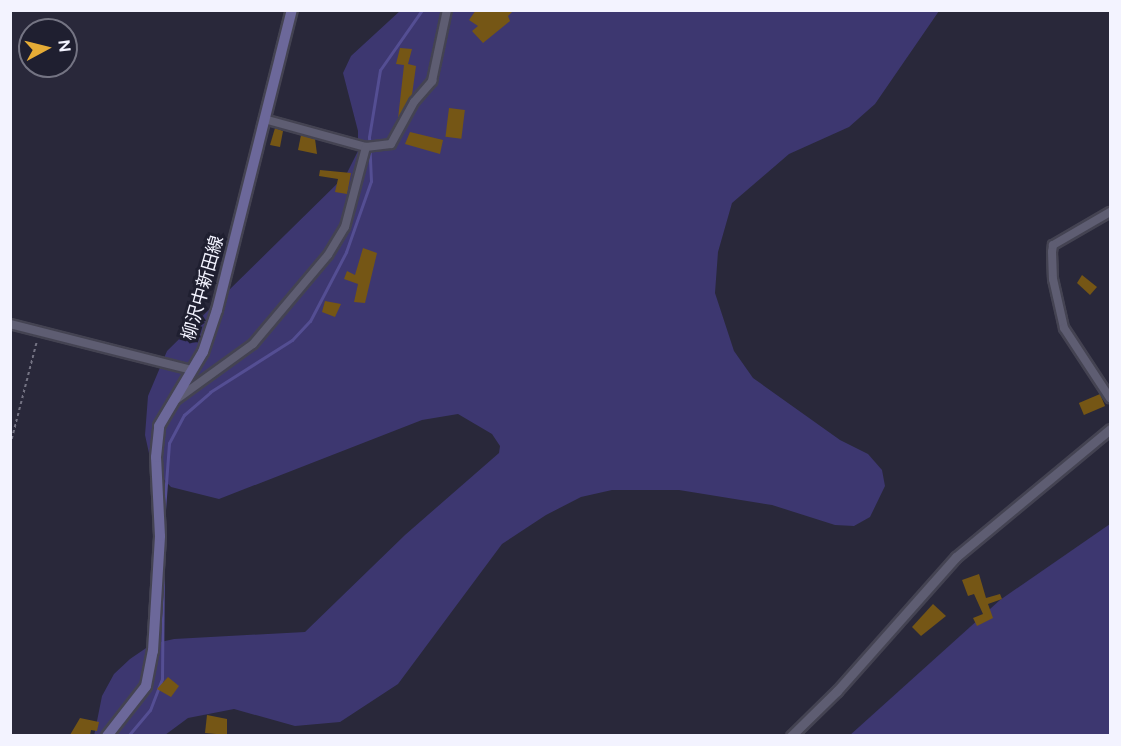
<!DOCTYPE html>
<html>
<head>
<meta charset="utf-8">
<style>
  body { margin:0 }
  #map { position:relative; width:1121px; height:746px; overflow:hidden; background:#29283a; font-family:Figtree,"Noto Sans JP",sans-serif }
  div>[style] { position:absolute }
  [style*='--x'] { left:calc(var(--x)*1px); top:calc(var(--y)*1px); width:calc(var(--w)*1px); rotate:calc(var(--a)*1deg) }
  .green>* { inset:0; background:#3d3770 }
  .stream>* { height:3px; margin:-1.5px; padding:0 1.5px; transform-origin:1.5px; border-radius:1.5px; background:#544e93 }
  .building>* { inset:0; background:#755615; transform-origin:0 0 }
  .path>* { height:1.5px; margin-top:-0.75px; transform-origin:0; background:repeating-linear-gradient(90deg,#747383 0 3px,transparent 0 6px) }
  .roads { filter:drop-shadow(2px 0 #444352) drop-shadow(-2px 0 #444352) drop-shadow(0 2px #444352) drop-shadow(0 -2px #444352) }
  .minor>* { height:8px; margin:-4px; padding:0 4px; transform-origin:4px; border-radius:4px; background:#5e5d72 }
  .tertiary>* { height:9px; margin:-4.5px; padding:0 4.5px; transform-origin:4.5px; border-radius:4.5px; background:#5e5d72 }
  .secondary>* { height:10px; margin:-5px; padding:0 5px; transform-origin:5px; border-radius:5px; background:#6c689a }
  span { translate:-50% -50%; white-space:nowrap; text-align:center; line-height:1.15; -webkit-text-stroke:6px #1f1f30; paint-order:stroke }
  .street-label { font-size:18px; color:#f3f3ff }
  .frame { position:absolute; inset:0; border:12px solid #f3f3ff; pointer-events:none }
  .north { position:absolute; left:18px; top:18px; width:60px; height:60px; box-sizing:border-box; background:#1f1f30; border:2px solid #747483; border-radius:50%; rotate:83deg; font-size:16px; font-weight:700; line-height:24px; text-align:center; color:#f3f3ff }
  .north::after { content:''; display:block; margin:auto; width:21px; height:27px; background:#e6ac36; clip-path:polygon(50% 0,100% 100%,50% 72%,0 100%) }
</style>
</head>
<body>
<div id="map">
  <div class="green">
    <i style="clip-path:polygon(401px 10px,939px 11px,875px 104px,849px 127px,789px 154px,732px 203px,718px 252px,715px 293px,734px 351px,753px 378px,840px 440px,868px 454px,882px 470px,885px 486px,870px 517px,854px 526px,835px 525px,772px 505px,679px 490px,612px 490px,581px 497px,546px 515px,502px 544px,398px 684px,340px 722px,295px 726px,234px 709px,188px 718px,165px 735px,94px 736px,102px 696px,114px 674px,130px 659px,152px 644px,174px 639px,305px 632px,405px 535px,499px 453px,500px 446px,492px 434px,458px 414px,422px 420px,219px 499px,171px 487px,152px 467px,145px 435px,148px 396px,167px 351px,346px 175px,358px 151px,358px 131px,343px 73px,351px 56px)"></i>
    <i style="clip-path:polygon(1110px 524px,1110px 735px,849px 736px,1000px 600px)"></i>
  </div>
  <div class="stream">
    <i style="--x:164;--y:510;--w:67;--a:-85.7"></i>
    <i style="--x:169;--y:443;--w:32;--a:-62"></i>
    <i style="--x:184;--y:415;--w:35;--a:-41"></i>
    <i style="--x:210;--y:392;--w:97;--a:-32.4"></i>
    <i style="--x:292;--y:340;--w:26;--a:-47"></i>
    <i style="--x:310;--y:321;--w:78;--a:-62.4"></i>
    <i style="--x:346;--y:252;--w:75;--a:-70.6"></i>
    <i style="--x:371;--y:181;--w:44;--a:-92.6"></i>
    <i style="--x:369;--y:137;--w:68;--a:-80.7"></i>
    <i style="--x:380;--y:70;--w:73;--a:-55"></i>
    <i style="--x:128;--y:736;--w:34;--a:-50"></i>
    <i style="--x:150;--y:710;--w:33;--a:-69"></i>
    <i style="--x:162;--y:679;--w:117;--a:-89.5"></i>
  </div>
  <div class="building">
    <i style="clip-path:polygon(476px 10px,514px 10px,508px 16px,510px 21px,483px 43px,472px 31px,478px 26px,469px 20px)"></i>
    <i style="clip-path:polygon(400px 48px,412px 49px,408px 64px,416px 66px,412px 95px,398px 119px,404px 65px,396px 64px)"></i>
    <i style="left:449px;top:108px;width:16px;height:29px;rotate:7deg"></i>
    <i style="clip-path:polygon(275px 128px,283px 131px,280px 147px,270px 145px)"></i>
    <i style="clip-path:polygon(410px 132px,443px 140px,440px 154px,405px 144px)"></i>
    <i style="clip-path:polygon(301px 135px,315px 139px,317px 154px,298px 150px)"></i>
    <i style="clip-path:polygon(320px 170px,351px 173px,347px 194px,335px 192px,338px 179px,319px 176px)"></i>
    <i style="clip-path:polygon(363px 248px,377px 253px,365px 303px,354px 302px,358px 284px,344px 279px,347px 271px,355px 275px)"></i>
    <i style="clip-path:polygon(1082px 275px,1097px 287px,1090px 295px,1077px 283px)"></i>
    <i style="clip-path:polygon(325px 301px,341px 304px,335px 317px,322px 312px)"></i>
    <i style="left:1100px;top:394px;width:13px;height:23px;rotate:67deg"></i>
    <i style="clip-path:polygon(979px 574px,986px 598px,1000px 594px,1002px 599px,988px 604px,993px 618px,977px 626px,973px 618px,983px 614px,974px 594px,968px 596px,962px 580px)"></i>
    <i style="clip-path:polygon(933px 604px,946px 616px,921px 636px,912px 627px)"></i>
    <i style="clip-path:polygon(168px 677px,179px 686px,171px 697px,157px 689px)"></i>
    <i style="clip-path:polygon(207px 715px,227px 719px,227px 735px,205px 733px)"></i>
    <i style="clip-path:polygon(80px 718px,99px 722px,97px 731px,91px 730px,90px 735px,70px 735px)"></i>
  </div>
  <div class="path">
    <i style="--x:10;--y:445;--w:108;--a:-75.6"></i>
  </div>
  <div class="roads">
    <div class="minor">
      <i style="--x:264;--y:119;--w:106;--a:15.4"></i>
      <i style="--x:366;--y:147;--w:25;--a:-7"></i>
      <i style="--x:391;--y:144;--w:48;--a:-61.3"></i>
      <i style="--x:414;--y:102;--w:28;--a:-49"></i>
      <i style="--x:432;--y:81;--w:73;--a:-78.1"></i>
      <i style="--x:1110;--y:212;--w:66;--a:149.9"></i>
      <i style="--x:1053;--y:245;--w:7;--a:98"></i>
      <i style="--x:1052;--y:252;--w:27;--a:88"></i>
      <i style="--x:1053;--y:279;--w:50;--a:77.3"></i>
      <i style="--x:1064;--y:328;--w:84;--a:56.7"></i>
      <i style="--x:10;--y:324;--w:188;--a:14.2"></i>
      <i style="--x:177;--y:399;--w:94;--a:-35.9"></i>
      <i style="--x:253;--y:344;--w:116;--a:-49.9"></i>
      <i style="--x:328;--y:255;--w:33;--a:-59"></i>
      <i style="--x:345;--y:227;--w:83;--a:-75.3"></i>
    </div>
    <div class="tertiary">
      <i style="--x:791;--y:736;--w:64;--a:-44.4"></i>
      <i style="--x:837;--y:691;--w:179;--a:-48.4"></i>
      <i style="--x:956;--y:557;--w:200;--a:-39.7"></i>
    </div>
    <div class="secondary">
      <i style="--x:107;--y:736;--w:63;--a:-52"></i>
      <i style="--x:146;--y:686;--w:36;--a:-79"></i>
      <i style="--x:153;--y:651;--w:115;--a:-86.5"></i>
      <i style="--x:160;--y:536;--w:79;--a:-92.9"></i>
      <i style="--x:156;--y:457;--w:31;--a:-84"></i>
      <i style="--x:159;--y:426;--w:86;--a:-59.3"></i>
      <i style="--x:203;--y:352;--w:44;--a:-71.6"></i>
      <i style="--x:217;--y:310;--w:309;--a:-76"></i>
    </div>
  </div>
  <div class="street-label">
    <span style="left:203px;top:288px;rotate:-74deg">柳沢中新田線</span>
  </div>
  <div class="frame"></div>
  <div class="north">N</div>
</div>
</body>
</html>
